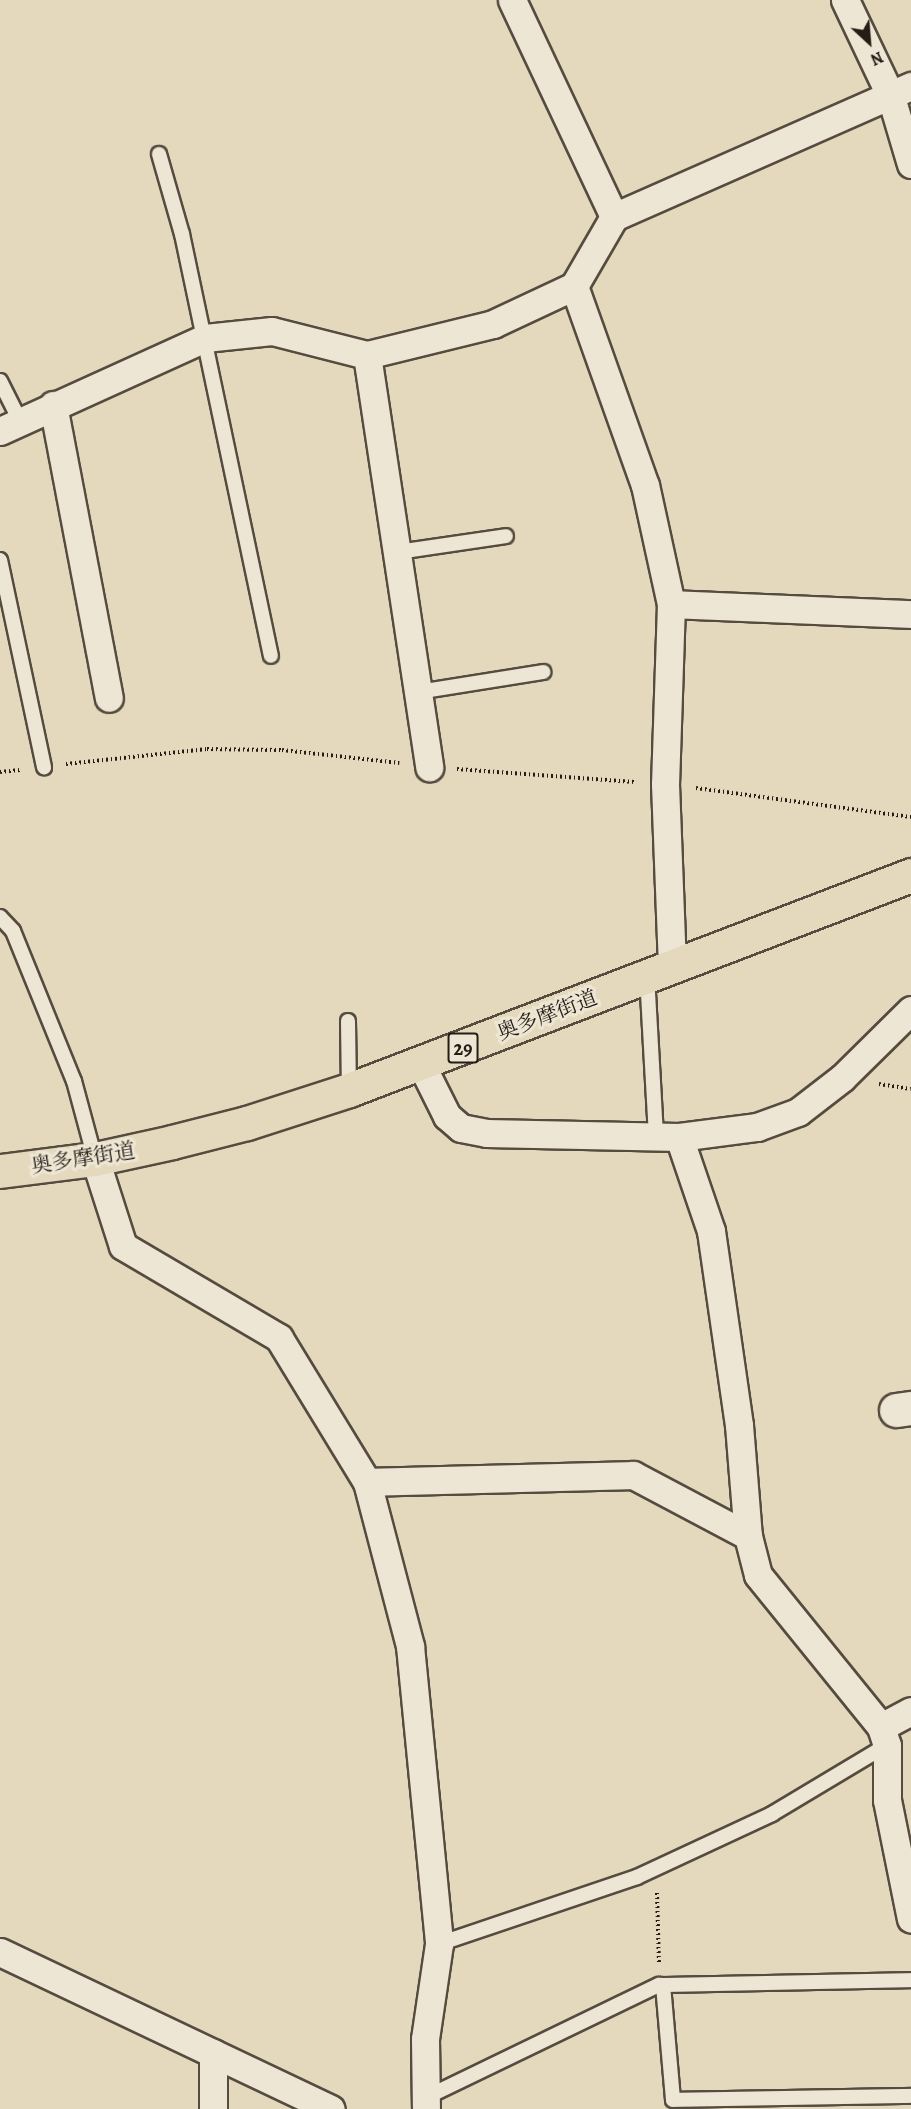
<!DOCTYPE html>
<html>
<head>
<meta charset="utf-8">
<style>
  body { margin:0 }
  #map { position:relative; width:911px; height:2109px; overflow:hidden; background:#e5d9bd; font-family:Alegreya,"Noto Serif JP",serif }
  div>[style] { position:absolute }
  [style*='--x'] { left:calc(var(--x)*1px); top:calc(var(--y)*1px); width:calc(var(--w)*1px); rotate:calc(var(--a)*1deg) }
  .path>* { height:4px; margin-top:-2px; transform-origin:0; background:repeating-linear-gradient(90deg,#251c15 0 1.5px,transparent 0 4.5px) }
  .roads { filter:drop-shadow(2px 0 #554b3f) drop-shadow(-2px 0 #554b3f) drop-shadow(0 2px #554b3f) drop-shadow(0 -2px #554b3f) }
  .lane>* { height:14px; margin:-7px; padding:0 7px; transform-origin:7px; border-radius:7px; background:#eee6d4 }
  .street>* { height:27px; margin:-13.5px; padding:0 13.5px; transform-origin:13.5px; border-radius:13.5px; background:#eee6d4 }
  .secondary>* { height:33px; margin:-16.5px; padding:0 16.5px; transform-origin:16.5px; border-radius:16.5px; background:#eee6d4 }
  .primary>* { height:33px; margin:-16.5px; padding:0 16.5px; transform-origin:16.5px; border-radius:16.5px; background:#e5d9bd }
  span { translate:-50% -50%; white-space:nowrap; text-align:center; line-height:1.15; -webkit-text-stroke:6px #eee6d4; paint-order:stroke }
  .shield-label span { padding:2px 4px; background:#eee6d4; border:2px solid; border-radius:4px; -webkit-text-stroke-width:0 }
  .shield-label { font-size:20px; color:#251c15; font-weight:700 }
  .street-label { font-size:21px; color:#251c15 }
  .north { position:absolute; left:839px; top:12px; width:60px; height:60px; -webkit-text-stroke:4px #eee6d4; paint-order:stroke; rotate:154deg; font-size:16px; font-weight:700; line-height:24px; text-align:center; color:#251c15 }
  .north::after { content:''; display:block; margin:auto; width:21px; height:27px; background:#251c15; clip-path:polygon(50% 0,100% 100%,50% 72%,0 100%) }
</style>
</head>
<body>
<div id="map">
  <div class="path">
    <i style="--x:66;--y:764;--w:142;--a:-6.1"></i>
    <i style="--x:207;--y:749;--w:75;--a:0.8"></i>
    <i style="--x:282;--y:750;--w:118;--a:6.3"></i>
    <i style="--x:457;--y:769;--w:178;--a:4.2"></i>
    <i style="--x:0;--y:772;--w:20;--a:-6"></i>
    <i style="--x:696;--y:788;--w:217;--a:7.7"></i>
    <i style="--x:879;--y:1084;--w:32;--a:9"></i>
    <i style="--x:657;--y:1893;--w:70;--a:88.4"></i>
  </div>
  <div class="roads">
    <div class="lane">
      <i style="--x:159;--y:154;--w:83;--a:74"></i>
      <i style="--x:182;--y:234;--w:431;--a:78.1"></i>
      <i style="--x:0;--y:381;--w:45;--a:63.4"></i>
      <i style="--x:398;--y:552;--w:109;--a:-8.4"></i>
      <i style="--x:0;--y:560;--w:212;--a:78"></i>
      <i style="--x:418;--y:692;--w:127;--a:-9.1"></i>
      <i style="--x:0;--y:917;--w:19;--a:47"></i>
      <i style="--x:13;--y:931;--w:162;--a:67.9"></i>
      <i style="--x:74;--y:1081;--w:81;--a:74.9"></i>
      <i style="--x:647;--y:975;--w:163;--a:86.8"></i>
      <i style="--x:348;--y:1021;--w:69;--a:89.2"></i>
      <i style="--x:439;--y:1944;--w:209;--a:-18.7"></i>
      <i style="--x:637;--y:1877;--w:149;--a:-25"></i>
      <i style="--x:772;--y:1814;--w:134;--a:-31"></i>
      <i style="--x:663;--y:1985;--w:115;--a:85"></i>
      <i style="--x:673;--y:2100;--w:238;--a:-1"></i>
      <i style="--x:427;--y:2097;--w:258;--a:-25.8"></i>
      <i style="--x:659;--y:1985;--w:252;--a:-1.1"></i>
    </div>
    <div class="street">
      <i style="--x:512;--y:0;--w:240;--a:64.8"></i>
      <i style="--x:845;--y:0;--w:107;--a:64.6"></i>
      <i style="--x:891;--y:97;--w:70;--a:73.4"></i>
      <i style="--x:574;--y:286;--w:211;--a:70.4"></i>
      <i style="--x:645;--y:485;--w:122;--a:77.7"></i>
      <i style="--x:671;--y:604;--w:180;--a:91.9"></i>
      <i style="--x:665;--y:784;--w:181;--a:87.8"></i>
      <i style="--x:367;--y:355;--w:417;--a:81.4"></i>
      <i style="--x:53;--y:405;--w:298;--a:79.2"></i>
      <i style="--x:0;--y:431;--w:225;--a:-24.4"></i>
      <i style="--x:205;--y:338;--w:67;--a:-6"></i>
      <i style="--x:272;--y:331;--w:98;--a:14.2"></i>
      <i style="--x:367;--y:355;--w:130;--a:-13.8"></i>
      <i style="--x:493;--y:324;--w:89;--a:-25.1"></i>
      <i style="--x:574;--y:286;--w:80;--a:-59.9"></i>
      <i style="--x:614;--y:217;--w:325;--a:-23.8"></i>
      <i style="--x:671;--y:604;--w:240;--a:2.4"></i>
      <i style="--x:421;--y:1064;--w:58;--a:63.4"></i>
      <i style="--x:447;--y:1116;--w:18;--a:41"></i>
      <i style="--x:461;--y:1128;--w:25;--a:11"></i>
      <i style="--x:486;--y:1133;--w:193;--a:1.2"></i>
      <i style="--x:679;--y:1137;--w:79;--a:-7.3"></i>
      <i style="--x:757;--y:1127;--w:44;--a:-20.1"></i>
      <i style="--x:798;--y:1112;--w:56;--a:-37.7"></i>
      <i style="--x:842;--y:1078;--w:97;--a:-44.6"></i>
      <i style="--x:679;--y:1137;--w:99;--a:71.2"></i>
      <i style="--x:711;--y:1231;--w:196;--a:81.8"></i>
      <i style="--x:739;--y:1425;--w:111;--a:85.4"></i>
      <i style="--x:748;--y:1536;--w:40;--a:75.6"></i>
      <i style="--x:758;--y:1575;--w:196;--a:51"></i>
      <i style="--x:881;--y:1727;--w:19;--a:72"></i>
      <i style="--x:887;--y:1745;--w:55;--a:90"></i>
      <i style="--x:887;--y:1800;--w:121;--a:78.6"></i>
      <i style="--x:95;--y:1159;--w:91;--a:72.2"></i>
      <i style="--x:123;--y:1246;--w:181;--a:30.5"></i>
      <i style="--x:279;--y:1338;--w:169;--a:58.6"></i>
      <i style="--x:367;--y:1482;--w:170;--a:75.3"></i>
      <i style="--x:410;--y:1646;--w:299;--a:84.4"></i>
      <i style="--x:439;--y:1944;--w:96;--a:98.4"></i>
      <i style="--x:425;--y:2039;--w:70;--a:89.2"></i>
      <i style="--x:367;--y:1482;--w:266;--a:-1.5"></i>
      <i style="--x:633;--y:1475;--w:130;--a:27.9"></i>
      <i style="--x:881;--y:1727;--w:34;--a:-28"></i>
      <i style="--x:0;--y:1952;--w:366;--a:25.4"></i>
      <i style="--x:213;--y:2109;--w:56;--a:-90"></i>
    </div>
    <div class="secondary">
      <i style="--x:896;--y:1410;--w:15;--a:-8"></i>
    </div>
    <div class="primary">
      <i style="--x:0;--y:1171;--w:96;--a:-7.2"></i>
      <i style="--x:95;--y:1159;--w:79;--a:-12.4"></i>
      <i style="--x:172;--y:1142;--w:77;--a:-14.2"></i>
      <i style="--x:247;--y:1123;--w:107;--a:-17.9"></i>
      <i style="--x:349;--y:1090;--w:602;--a:-20.93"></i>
    </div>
  </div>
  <div class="shield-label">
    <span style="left:463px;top:1048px">29</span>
  </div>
  <div class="street-label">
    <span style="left:547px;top:1015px;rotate:-21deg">奥多摩街道</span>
    <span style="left:83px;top:1158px;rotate:-9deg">奥多摩街道</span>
  </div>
  <div class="north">N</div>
</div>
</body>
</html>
